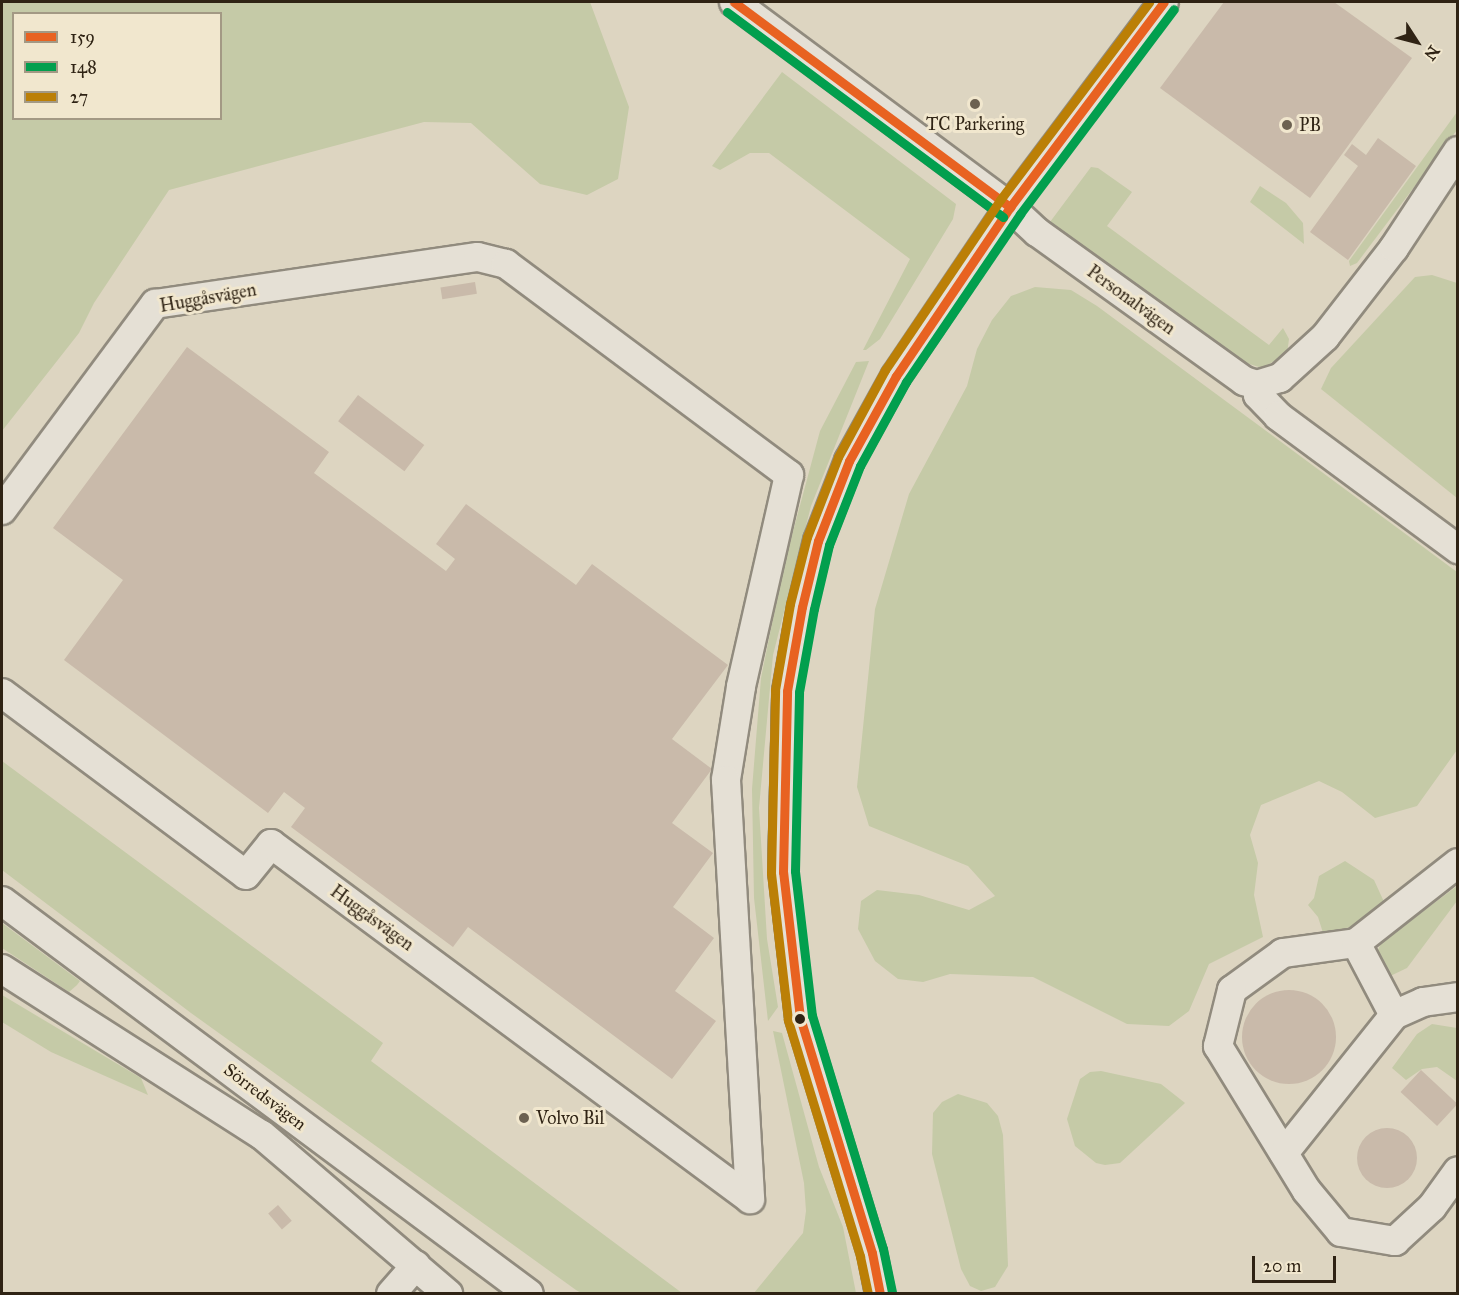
<!DOCTYPE html>
<html>
<head>
<meta charset="utf-8">
<style>
  body { margin:0 }
  #map { position:relative; width:1459px; height:1295px; overflow:hidden; background:#ddd5c1; font-family:"IM FELL Great Primer",serif }
  div>[style] { position:absolute }
  [style*='--x'] { left:calc(var(--x)*1px); top:calc(var(--y)*1px); width:calc(var(--w)*1px); rotate:calc(var(--a)*1deg) }
  .green>* { inset:0; background:#c5caa7 }
  .building>* { inset:0; background:#c9baaa; transform-origin:0 0 }
  .round { border-radius:50% }
  .roads { filter:drop-shadow(2px 0 #918b7e) drop-shadow(-2px 0 #918b7e) drop-shadow(0 2px #918b7e) drop-shadow(0 -2px #918b7e) }
  .minor>* { height:28px; margin:-14px; padding:0 14px; transform-origin:14px; border-radius:14px; background:#e5e0d5 }
  .bus-1>* { height:9px; margin:-4.5px; padding:0 4.5px; transform-origin:4.5px; border-radius:4.5px; background:#e86221 }
  .bus-2>* { height:9px; margin:-4.5px; padding:0 4.5px; transform-origin:4.5px; border-radius:4.5px; background:#029f4e }
  .bus-3>* { height:9px; margin:-4.5px; padding:0 4.5px; transform-origin:4.5px; border-radius:4.5px; background:#bb7f06 }
  .dots>* { width:16px; height:16px; translate:-50% -50%; box-sizing:border-box; border:3px solid #f1e7ce; border-radius:50% }
  span { translate:-50% -50%; white-space:nowrap; text-align:center; line-height:1.15; -webkit-text-stroke:6px #f1e7ce; paint-order:stroke }
  .poi-label { font-size:18px; color:#2f2314 }
  .left { translate:0 -50%; text-align:left }
  .street-label { font-size:18px; color:#2f2314 }
  .frame { position:absolute; inset:0; border:3px solid #2f2314; pointer-events:none }
  .legend { position:absolute; left:12px; top:12px; width:210px; height:108px; box-sizing:border-box; background:#f1e7ce; border:2px solid #a39984; margin:0; padding:8px 10px; list-style:none; font-size:18px; color:#2f2314 }
  .legend li { display:flex; align-items:center; gap:12px; height:30px }
  .legend b { width:30px; border:2px solid #a39984 }
  .north { position:absolute; left:1387px; top:12px; width:60px; height:60px; -webkit-text-stroke:4px #f1e7ce; paint-order:stroke; rotate:126deg; font-size:16px; font-weight:700; line-height:24px; text-align:center; color:#2f2314 }
  .north::after { content:''; display:block; margin:auto; width:21px; height:27px; background:#2f2314; clip-path:polygon(50% 0,100% 100%,50% 72%,0 100%) }
  .scale { position:absolute; left:1252px; top:1256px; width:84px; height:27px; box-sizing:border-box; border:3px solid #2f2314; border-top:0; padding-left:8px; font-size:18px; line-height:21px; white-space:nowrap; color:#2f2314; -webkit-text-stroke:4px #f1e7ce; paint-order:stroke }
</style>
</head>
<body>
<div id="map">
  <div class="green">
    <i style="clip-path:polygon(evenodd,2px 2px,590px 2px,629px 107px,618px 179px,587px 195px,540px 184px,471px 123px,424px 122px,169px 190px,94px 303px,79px 333px,2px 431px,2px 2px,14px 14px,220px 14px,220px 118px,14px 118px,14px 14px)"></i>
    <i style="clip-path:polygon(782px 72px,956px 204px,953px 219px,880px 339px,866px 350px,863px 350px,910px 259px,769px 153px,750px 153px,720px 170px,712px 166px)"></i>
    <i style="clip-path:polygon(1457px 112px,1457px 130px,1357px 263px,1350px 266px,1349px 261px)"></i>
    <i style="clip-path:polygon(1091px 167px,1098px 168px,1132px 192px,1107px 226px,1269px 345px,1283px 328px,1289px 339px,1287px 354px,1262px 368px,1240px 361px,1050px 222px)"></i>
    <i style="clip-path:polygon(1260px 186px,1286px 203px,1303px 223px,1304px 244px,1250px 202px)"></i>
    <i style="clip-path:polygon(1432px 275px,1457px 283px,1457px 498px,1321px 389px,1331px 368px,1415px 277px)"></i>
    <i style="clip-path:polygon(1035px 287px,1071px 290px,1097px 306px,1457px 572px,1457px 750px,1417px 806px,1375px 818px,1342px 792px,1319px 781px,1261px 805px,1250px 835px,1258px 863px,1254px 895px,1263px 937px,1209px 964px,1189px 1011px,1169px 1026px,1127px 1024px,1033px 977px,950px 974px,923px 982px,898px 979px,875px 961px,858px 929px,861px 901px,877px 890px,919px 895px,969px 910px,995px 896px,968px 866px,869px 826px,857px 787px,875px 609px,909px 494px,967px 386px,977px 349px,992px 320px,1011px 296px)"></i>
    <i style="clip-path:polygon(869px 361px,811px 506px,773px 655px,759px 808px,767px 939px,778px 1007px,768px 1021px,754px 898px,752px 789px,761px 678px,784px 565px,820px 431px,856px 362px)"></i>
    <i style="clip-path:polygon(2px 761px,383px 1043px,371px 1061px,682px 1293px,583px 1294px,576px 1290px,191px 1013px,2px 870px)"></i>
    <i style="clip-path:polygon(1345px 861px,1374px 880px,1385px 904px,1381px 916px,1324px 936px,1318px 917px,1308px 905px,1314px 898px,1319px 876px)"></i>
    <i style="clip-path:polygon(1457px 886px,1457px 901px,1407px 968px,1386px 978px,1375px 955px,1382px 942px)"></i>
    <i style="clip-path:polygon(2px 923px,80px 981px,77px 985px,69px 992px,2px 948px)"></i>
    <i style="clip-path:polygon(2px 995px,141px 1078px,148px 1095px,51px 1052px,2px 1022px)"></i>
    <i style="clip-path:polygon(1432px 1024px,1457px 1028px,1457px 1081px,1437px 1067px,1422px 1069px,1406px 1080px,1392px 1068px,1417px 1034px)"></i>
    <i style="clip-path:polygon(773px 1031px,782px 1033px,819px 1167px,843px 1227px,856px 1293px,754px 1293px,803px 1233px,806px 1211px,804px 1183px)"></i>
    <i style="clip-path:polygon(1101px 1071px,1161px 1084px,1185px 1103px,1120px 1163px,1105px 1165px,1096px 1163px,1075px 1146px,1067px 1119px,1080px 1079px,1090px 1072px)"></i>
    <i style="clip-path:polygon(958px 1094px,987px 1103px,998px 1116px,1003px 1135px,1008px 1266px,995px 1287px,981px 1291px,970px 1286px,961px 1269px,932px 1154px,933px 1113px,942px 1102px)"></i>
  </div>
  <div class="building">
    <i style="clip-path:polygon(1224px 2px,1334px 2px,1412px 58px,1310px 198px,1160px 88px)"></i>
    <i style="clip-path:polygon(1378px 138px,1416px 166px,1348px 260px,1310px 232px,1358px 166px,1344px 155px,1352px 144px,1366px 155px)"></i>
    <i style="left:475px;top:282px;width:12px;height:35px;rotate:81deg"></i>
    <i style="clip-path:polygon(187px 347px,329px 452px,314px 473px,446px 571px,455px 559px,436px 544px,466px 504px,576px 585px,592px 564px,728px 665px,672px 739px,712px 769px,672px 823px,713px 853px,673px 907px,714px 938px,675px 991px,716px 1021px,672px 1079px,468px 927px,453px 947px,291px 827px,305px 808px,284px 792px,268px 813px,64px 660px,123px 580px,53px 528px)"></i>
    <i style="left:358px;top:395px;width:83px;height:33px;rotate:37deg"></i>
    <i class="round" style="left:1242px;top:990px;width:94px;height:94px"></i>
    <i style="left:1421px;top:1070px;width:50px;height:30px;rotate:43deg"></i>
    <i class="round" style="left:1357px;top:1128px;width:60px;height:60px"></i>
    <i style="left:278px;top:1205px;width:21px;height:13px;rotate:49deg"></i>
  </div>
  <div class="roads">
    <div class="minor">
      <i style="--x:734;--y:2;--w:344;--a:36.6"></i>
      <i style="--x:1010;--y:207;--w:37;--a:43"></i>
      <i style="--x:1037;--y:232;--w:255;--a:35.7"></i>
      <i style="--x:1244;--y:381;--w:14;--a:17"></i>
      <i style="--x:1257;--y:385;--w:24;--a:-17"></i>
      <i style="--x:1280;--y:378;--w:61;--a:-42.3"></i>
      <i style="--x:1325;--y:337;--w:113;--a:-52.2"></i>
      <i style="--x:1394;--y:248;--w:116;--a:-56.6"></i>
      <i style="--x:1257;--y:385;--w:10;--a:84"></i>
      <i style="--x:1258;--y:395;--w:29;--a:46"></i>
      <i style="--x:1278;--y:416;--w:224;--a:36.5"></i>
      <i style="--x:2;--y:510;--w:257;--a:-53.4"></i>
      <i style="--x:155;--y:304;--w:326;--a:-8.3"></i>
      <i style="--x:478;--y:257;--w:29;--a:14"></i>
      <i style="--x:506;--y:264;--w:353;--a:36.7"></i>
      <i style="--x:789;--y:475;--w:217;--a:102.8"></i>
      <i style="--x:741;--y:687;--w:94;--a:99.2"></i>
      <i style="--x:726;--y:780;--w:420;--a:86.7"></i>
      <i style="--x:2;--y:693;--w:304;--a:36.7"></i>
      <i style="--x:246;--y:875;--w:40;--a:-51"></i>
      <i style="--x:271;--y:844;--w:596;--a:36.54"></i>
      <i style="--x:1458;--y:863;--w:130;--a:141.9"></i>
      <i style="--x:1356;--y:943;--w:74;--a:172.2"></i>
      <i style="--x:1283;--y:953;--w:63;--a:144"></i>
      <i style="--x:1232;--y:990;--w:58;--a:104"></i>
      <i style="--x:1218;--y:1046;--w:170;--a:58.5"></i>
      <i style="--x:1307;--y:1191;--w:53;--a:50.3"></i>
      <i style="--x:1341;--y:1232;--w:55;--a:9.5"></i>
      <i style="--x:1395;--y:1241;--w:50;--a:-42.6"></i>
      <i style="--x:1432;--y:1207;--w:44;--a:-54.2"></i>
      <i style="--x:2;--y:901;--w:657;--a:36.71"></i>
      <i style="--x:1356;--y:943;--w:81;--a:62.2"></i>
      <i style="--x:1394;--y:1015;--w:32;--a:-24"></i>
      <i style="--x:1423;--y:1002;--w:35;--a:-8"></i>
      <i style="--x:2;--y:969;--w:308;--a:32.6"></i>
      <i style="--x:262;--y:1135;--w:245;--a:40.5"></i>
      <i style="--x:1284;--y:1153;--w:176;--a:-51.4"></i>
      <i style="--x:391;--y:1294;--w:38;--a:-49"></i>
      <i style="--x:880;--y:1294;--w:42;--a:-101"></i>
      <i style="--x:872;--y:1253;--w:246;--a:-107"></i>
      <i style="--x:800;--y:1018;--w:147;--a:-96.6"></i>
      <i style="--x:783;--y:872;--w:181;--a:-88.7"></i>
      <i style="--x:787;--y:691;--w:85;--a:-79.9"></i>
      <i style="--x:802;--y:607;--w:68;--a:-76.4"></i>
      <i style="--x:818;--y:541;--w:86;--a:-68.8"></i>
      <i style="--x:849;--y:461;--w:97;--a:-61.1"></i>
      <i style="--x:896;--y:376;--w:204;--a:-56"></i>
      <i style="--x:1010;--y:207;--w:256;--a:-53.1"></i>
    </div>
  </div>
  <div class="bus-1">
    <i style="--x:734;--y:2;--w:344;--a:36.6"></i>
    <i style="--x:880;--y:1294;--w:42;--a:-101"></i>
    <i style="--x:872;--y:1253;--w:246;--a:-107"></i>
    <i style="--x:800;--y:1018;--w:147;--a:-96.6"></i>
    <i style="--x:783;--y:872;--w:181;--a:-88.7"></i>
    <i style="--x:787;--y:691;--w:85;--a:-79.9"></i>
    <i style="--x:802;--y:607;--w:68;--a:-76.4"></i>
    <i style="--x:818;--y:541;--w:86;--a:-68.8"></i>
    <i style="--x:849;--y:461;--w:97;--a:-61.1"></i>
    <i style="--x:896;--y:376;--w:204;--a:-56"></i>
    <i style="--x:1010;--y:207;--w:256;--a:-53.1"></i>
  </div>
  <div class="bus-2">
    <i style="--x:727;--y:12;--w:344;--a:36.6"></i>
    <i style="--x:892;--y:1292;--w:44;--a:-101.8"></i>
    <i style="--x:883;--y:1249;--w:244;--a:-106.9"></i>
    <i style="--x:812;--y:1016;--w:146;--a:-96.7"></i>
    <i style="--x:795;--y:871;--w:179;--a:-88.7"></i>
    <i style="--x:799;--y:692;--w:84;--a:-79.8"></i>
    <i style="--x:814;--y:609;--w:66;--a:-76.8"></i>
    <i style="--x:829;--y:545;--w:85;--a:-68.6"></i>
    <i style="--x:860;--y:466;--w:96;--a:-61.3"></i>
    <i style="--x:906;--y:382;--w:203;--a:-55.8"></i>
    <i style="--x:1020;--y:214;--w:256;--a:-53.1"></i>
  </div>
  <div class="bus-3">
    <i style="--x:868;--y:1294;--w:39;--a:-102"></i>
    <i style="--x:860;--y:1256;--w:247;--a:-107"></i>
    <i style="--x:788;--y:1020;--w:148;--a:-96.6"></i>
    <i style="--x:771;--y:873;--w:183;--a:-88.7"></i>
    <i style="--x:775;--y:690;--w:87;--a:-80.1"></i>
    <i style="--x:790;--y:604;--w:69;--a:-75.8"></i>
    <i style="--x:807;--y:537;--w:86;--a:-68.8"></i>
    <i style="--x:838;--y:457;--w:99;--a:-61.6"></i>
    <i style="--x:885;--y:370;--w:205;--a:-55.9"></i>
    <i style="--x:1000;--y:200;--w:248;--a:-53"></i>
  </div>
  <div class="dots">
    <i style="left:975px;top:104px;background:#6c6151"></i>
    <i style="left:1287px;top:125px;background:#6c6151"></i>
    <i style="left:800px;top:1019px;background:#2f2314"></i>
    <i style="left:524px;top:1118px;background:#6c6151"></i>
  </div>
  <div class="poi-label">
    <span style="left:975px;top:124px">TC Parkering</span>
    <span class="left" style="left:1299px;top:125px">PB</span>
    <span class="left" style="left:536px;top:1118px">Volvo Bil</span>
  </div>
  <div class="street-label">
    <span style="left:208px;top:298px;rotate:-10deg">Huggåsvägen</span>
    <span style="left:1131px;top:300px;rotate:36deg">Personalvägen</span>
    <span style="left:372px;top:918px;rotate:36deg">Huggåsvägen</span>
    <span style="left:265px;top:1097px;rotate:37deg">Sörredsvägen</span>
  </div>
  <div class="frame"></div>
  <ul class="legend">
  <li><b style="height:8px;background:#e86221"></b>159</li>
  <li><b style="height:8px;background:#029f4e"></b>148</li>
  <li><b style="height:8px;background:#bb7f06"></b>27</li>
  </ul>
  <div class="north">N</div>
  <div class="scale">20 m</div>
</div>
</body>
</html>
